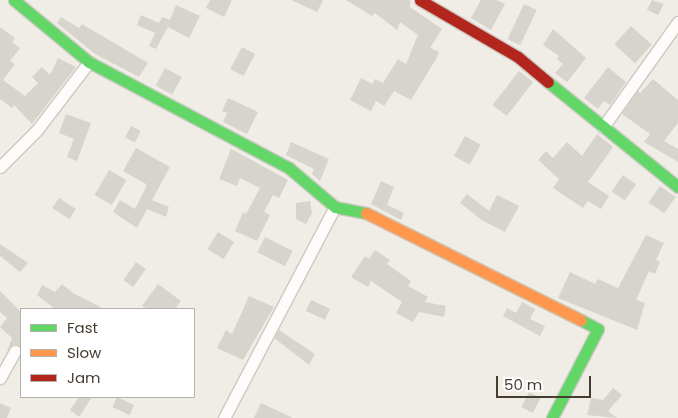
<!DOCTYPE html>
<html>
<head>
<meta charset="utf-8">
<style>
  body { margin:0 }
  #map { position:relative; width:678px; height:418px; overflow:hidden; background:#efede6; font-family:Poppins,sans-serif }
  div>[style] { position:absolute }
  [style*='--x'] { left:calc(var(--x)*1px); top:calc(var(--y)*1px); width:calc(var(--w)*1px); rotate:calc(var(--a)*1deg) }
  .building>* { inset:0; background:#d7d4cd; transform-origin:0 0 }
  .roads { filter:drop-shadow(1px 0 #cbc9c2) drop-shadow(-1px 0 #cbc9c2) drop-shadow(0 1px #cbc9c2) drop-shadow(0 -1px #cbc9c2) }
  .street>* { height:11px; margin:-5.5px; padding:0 5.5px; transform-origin:5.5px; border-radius:5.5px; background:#fdfcfb }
  .fast>* { height:11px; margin:-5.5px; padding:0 5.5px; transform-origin:5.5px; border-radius:5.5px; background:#63d668 }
  .slow>* { height:11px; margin:-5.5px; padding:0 5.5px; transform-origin:5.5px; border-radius:5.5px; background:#ff974d }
  .jam>* { height:11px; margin:-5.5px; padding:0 5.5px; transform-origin:5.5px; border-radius:5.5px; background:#b3261e }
  span { translate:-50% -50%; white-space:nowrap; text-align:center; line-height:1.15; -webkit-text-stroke:4.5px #fff; paint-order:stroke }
  .legend { position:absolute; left:20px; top:308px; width:175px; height:90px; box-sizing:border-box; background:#fff; border:1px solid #b5b1ad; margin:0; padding:6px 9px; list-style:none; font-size:15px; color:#453d32 }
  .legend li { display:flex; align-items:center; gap:10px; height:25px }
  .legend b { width:25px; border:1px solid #b5b1ad }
  .scale { position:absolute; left:496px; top:376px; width:95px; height:22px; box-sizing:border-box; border:2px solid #453d32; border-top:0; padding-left:6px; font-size:15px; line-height:18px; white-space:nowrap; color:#453d32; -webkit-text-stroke:4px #fff; paint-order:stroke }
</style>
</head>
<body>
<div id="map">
  <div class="building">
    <i style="clip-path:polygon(210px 0,232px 0,224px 17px,206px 8px)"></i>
    <i style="clip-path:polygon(291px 0,323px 0,317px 12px)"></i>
    <i style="clip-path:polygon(346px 0,410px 0,410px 7px,442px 29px,430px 48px,439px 52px,436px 59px,411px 100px,394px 91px,384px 106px,376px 101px,371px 111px,350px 100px,361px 78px,372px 84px,375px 79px,383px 83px,398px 59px,406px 64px,418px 35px,400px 22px,397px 30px,375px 13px,372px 16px)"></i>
    <i style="clip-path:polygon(481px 0,497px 0,505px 4px,491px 30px,471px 18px)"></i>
    <i style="clip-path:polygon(652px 0,664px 4px,658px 15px,647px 10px)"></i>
    <i style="left:524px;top:4px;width:14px;height:39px;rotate:25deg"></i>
    <i style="clip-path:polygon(176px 5px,200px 16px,189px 38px,168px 27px,156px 49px,149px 46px,155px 33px,137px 25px,141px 15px,159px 23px,162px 17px,170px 20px)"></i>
    <i style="clip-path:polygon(61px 17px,79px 28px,82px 24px,148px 63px,139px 77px,95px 54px,57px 23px)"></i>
    <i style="left:631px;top:26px;width:28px;height:25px;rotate:42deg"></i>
    <i style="clip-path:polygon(0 27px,15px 38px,12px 42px,20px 48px,10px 61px,15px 64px,3px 80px,25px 96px,38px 83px,32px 77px,42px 67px,50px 75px,58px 58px,76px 67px,32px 124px,14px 105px,12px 108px,0 99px)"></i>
    <i style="clip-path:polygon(553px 29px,586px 58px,567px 82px,555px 73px,563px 64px,557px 59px,559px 56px,543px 45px)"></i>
    <i style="left:242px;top:47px;width:15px;height:25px;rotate:28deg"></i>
    <i style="clip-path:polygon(608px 67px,626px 82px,610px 105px,604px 101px,598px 109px,584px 98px)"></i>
    <i style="left:165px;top:68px;width:19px;height:20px;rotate:28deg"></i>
    <i style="left:519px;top:71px;width:18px;height:43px;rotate:38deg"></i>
    <i style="clip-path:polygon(653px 79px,678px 100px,678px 123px,664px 141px,678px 149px,678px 162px,644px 142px,650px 134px,622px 114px,638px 91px,640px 93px)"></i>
    <i style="clip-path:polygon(228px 98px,258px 112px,247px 134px,223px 122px,227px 113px,222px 111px)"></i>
    <i style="clip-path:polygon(66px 114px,91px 123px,77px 161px,67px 157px,74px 139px,59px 133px)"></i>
    <i style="left:131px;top:126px;width:11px;height:13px;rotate:27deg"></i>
    <i style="clip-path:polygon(597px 134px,613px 147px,588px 182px,609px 196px,601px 209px,588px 201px,583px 208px,553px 188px,559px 179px,538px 160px,546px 151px,553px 158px,567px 142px,582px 156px)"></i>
    <i style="left:465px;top:136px;width:18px;height:23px;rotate:29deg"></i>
    <i style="clip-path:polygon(291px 142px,329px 159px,320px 181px,312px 174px,314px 169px,286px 155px)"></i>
    <i style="clip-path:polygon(136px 148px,170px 167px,152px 200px,169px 207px,166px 217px,147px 209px,137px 228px,113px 212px,120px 200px,135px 209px,146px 187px,146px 184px,123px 171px)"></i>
    <i style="clip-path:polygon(231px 149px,288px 180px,279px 198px,273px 195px,264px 212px,270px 215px,257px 241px,235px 231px,243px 212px,246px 214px,260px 188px,240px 178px,237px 186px,219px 179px)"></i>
    <i style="left:109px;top:170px;width:20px;height:29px;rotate:30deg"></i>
    <i style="left:623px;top:175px;width:16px;height:20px;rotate:35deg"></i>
    <i style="clip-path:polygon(381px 181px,394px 187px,387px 205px,404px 213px,401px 220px,371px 204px)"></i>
    <i style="left:660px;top:186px;width:19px;height:20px;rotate:35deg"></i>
    <i style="clip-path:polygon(467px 194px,489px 211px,497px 195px,519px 206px,505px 232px,483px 221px,460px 203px)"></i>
    <i style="left:59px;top:198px;width:20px;height:12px;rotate:33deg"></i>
    <i style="clip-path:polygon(310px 201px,312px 213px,306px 224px,296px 219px,296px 203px)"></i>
    <i style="left:218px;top:232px;width:19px;height:20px;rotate:32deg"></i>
    <i style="clip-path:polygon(646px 235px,664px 243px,656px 260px,660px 262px,655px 274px,649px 271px,636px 300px,645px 303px,637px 330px,558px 298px,570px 272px,595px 284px,598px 279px,618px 288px)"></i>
    <i style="left:265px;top:237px;width:31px;height:17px;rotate:27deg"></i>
    <i style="clip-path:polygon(0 244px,28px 263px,20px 272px,0 256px)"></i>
    <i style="clip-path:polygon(375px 250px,390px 260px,387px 264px,411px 281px,408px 286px,428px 297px,425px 302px,446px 306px,444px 317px,419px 312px,413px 322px,396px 313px,402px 302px,371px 281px,368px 287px,351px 277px,365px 256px,369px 259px)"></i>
    <i style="left:136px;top:262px;width:12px;height:22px;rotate:35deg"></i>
    <i style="clip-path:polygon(62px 284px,73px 293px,104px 309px,55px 309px,37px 295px,42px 285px,55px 292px)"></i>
    <i style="clip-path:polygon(158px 284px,181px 301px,175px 309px,148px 309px,142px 306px)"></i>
    <i style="clip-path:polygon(0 291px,21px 312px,21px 347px,14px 344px,7px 351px,12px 338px,0 327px,7px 318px,0 312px)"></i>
    <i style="clip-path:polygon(249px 296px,274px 307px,243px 360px,217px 348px,226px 330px,232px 334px)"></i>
    <i style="left:311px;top:300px;width:21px;height:12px;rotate:25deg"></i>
    <i style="clip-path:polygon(522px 302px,535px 309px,530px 319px,545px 326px,540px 336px,503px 316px,507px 308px,516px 313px)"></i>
    <i style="clip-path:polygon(279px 330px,315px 354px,309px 365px,274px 338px)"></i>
    <i style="clip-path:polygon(613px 388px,622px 395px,608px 411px,617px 418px,587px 415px,591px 398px,603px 400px)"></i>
    <i style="left:529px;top:392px;width:13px;height:17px;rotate:27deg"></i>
    <i style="clip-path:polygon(79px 397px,92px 397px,79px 417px,70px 410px)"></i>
    <i style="left:117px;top:397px;width:19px;height:11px;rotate:25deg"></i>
    <i style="clip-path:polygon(0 403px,11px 408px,7px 418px,0 418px)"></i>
    <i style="clip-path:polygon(261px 403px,293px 418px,254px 418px)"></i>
  </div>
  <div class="roads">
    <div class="street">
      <i style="--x:603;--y:127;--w:129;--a:-54.5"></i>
      <i style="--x:0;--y:167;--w:52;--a:-45"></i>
      <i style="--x:37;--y:130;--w:86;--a:-52.6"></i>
      <i style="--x:0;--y:378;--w:31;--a:-61"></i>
      <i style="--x:224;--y:418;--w:238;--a:-62.3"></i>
    </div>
    <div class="fast">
      <i style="--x:14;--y:0;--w:97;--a:39.6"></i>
      <i style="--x:89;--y:62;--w:226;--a:27.9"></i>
      <i style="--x:289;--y:168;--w:60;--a:40.3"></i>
      <i style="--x:335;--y:207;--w:32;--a:11"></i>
      <i style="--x:548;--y:82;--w:167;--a:38.9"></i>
      <i style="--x:552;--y:418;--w:100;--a:-62.7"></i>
      <i style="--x:598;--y:329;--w:19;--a:-152"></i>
    </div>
    <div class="slow">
      <i style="--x:366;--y:213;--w:240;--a:26.5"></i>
    </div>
    <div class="jam">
      <i style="--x:420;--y:0;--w:113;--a:30.2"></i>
      <i style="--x:518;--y:57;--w:39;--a:40"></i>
    </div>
  </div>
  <ul class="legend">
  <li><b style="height:6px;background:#63d668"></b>Fast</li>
  <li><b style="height:6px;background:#ff974d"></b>Slow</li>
  <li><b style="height:6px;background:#b3261e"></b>Jam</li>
  </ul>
  <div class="scale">50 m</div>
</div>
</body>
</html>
